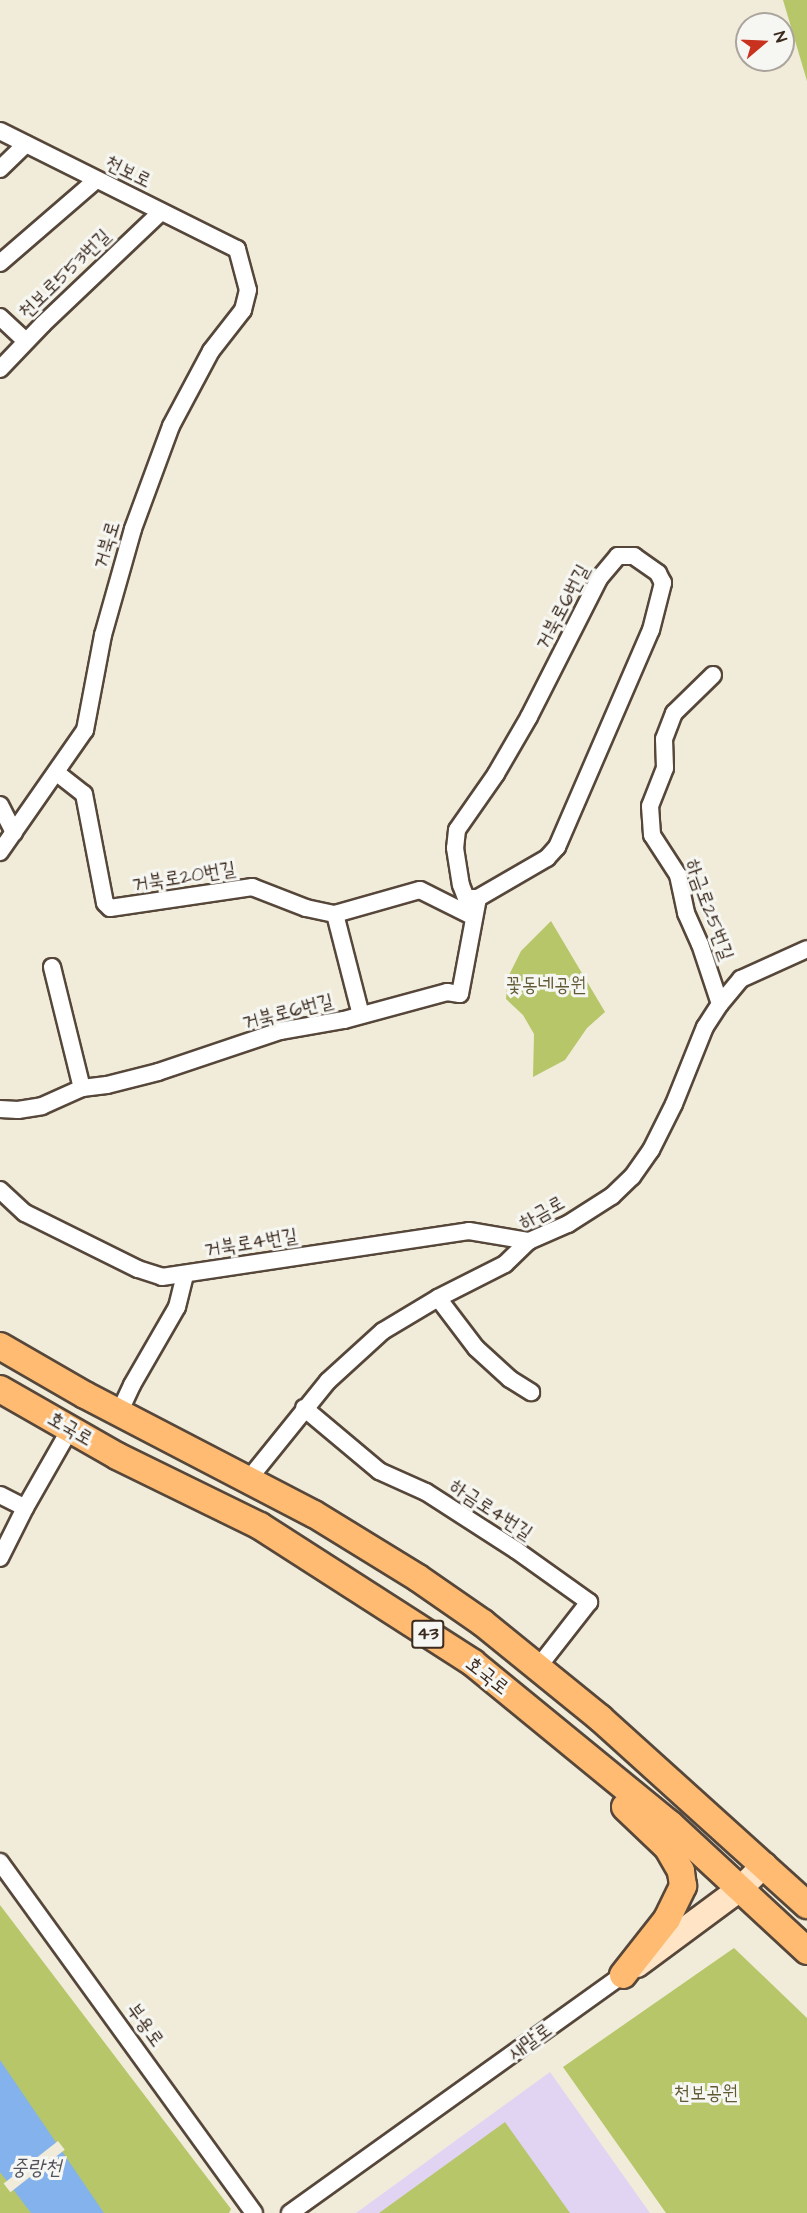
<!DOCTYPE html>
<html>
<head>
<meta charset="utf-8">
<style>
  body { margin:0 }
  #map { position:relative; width:807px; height:2213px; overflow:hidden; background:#f1ecda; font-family:"Architects Daughter","Poor Story",sans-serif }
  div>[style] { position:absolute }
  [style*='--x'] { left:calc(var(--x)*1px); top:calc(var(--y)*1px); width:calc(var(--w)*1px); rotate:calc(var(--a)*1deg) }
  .built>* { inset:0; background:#e1d4f3 }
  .green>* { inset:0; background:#b6c669 }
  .water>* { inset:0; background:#83b2ed }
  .pier>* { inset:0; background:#f1ecda; transform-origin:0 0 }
  .roads { filter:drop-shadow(2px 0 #56473a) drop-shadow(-2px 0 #56473a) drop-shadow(0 2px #56473a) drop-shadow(0 -2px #56473a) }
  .street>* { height:16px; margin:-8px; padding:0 8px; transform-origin:8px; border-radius:8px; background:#fff }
  .secondary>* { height:24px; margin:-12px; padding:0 12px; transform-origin:12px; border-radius:12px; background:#ffe4c6 }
  .primary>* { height:26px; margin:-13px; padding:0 13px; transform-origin:13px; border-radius:13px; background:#ffbb71 }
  span { translate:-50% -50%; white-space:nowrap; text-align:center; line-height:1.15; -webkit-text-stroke:6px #f6f6f2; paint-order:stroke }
  .shield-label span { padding:2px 4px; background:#f6f6f2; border:2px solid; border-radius:4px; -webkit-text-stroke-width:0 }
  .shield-label { font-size:18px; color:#3b2a1e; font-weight:700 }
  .street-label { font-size:20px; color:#3b2a1e }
  .park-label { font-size:20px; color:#605934 }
  .water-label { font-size:21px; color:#51535c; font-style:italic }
  .north { position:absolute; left:735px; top:12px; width:60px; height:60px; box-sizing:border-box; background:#f6f6f2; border:2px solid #aba49d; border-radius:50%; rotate:71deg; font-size:16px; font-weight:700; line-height:24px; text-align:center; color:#3b2a1e }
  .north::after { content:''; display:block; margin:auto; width:21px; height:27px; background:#c8321e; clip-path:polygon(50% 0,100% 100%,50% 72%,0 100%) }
</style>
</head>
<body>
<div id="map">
  <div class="built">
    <i style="clip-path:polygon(550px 2072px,650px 2213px,356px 2213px)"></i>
  </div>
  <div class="green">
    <i style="clip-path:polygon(783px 0,807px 0,807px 81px)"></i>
    <i style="clip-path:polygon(551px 921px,605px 1012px,587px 1028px,565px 1060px,533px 1077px,534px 1034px,523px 1015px,506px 999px,508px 977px,521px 951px)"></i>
    <i style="clip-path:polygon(0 1905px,231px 2209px,229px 2213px,0 2213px)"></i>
    <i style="clip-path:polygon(734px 1948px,807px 2018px,807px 2213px,666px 2213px,563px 2067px)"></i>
    <i style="clip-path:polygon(505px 2122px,570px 2213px,379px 2213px)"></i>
  </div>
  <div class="water">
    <i style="clip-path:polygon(0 2060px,104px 2213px,31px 2213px,0 2172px)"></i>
  </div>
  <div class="pier">
    <i style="left:58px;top:2141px;width:11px;height:69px;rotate:52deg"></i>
  </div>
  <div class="roads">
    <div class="street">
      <i style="--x:0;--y:131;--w:265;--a:26.5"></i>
      <i style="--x:237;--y:249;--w:42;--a:75"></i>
      <i style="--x:248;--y:290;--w:21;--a:104"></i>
      <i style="--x:243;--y:310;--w:52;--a:128"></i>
      <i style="--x:211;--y:351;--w:85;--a:118.1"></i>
      <i style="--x:171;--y:426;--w:110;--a:110.3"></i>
      <i style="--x:133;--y:529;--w:110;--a:105.8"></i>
      <i style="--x:103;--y:635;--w:97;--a:100.7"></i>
      <i style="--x:85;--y:730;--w:149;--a:124.9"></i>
      <i style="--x:0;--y:169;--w:36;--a:-44"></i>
      <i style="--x:0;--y:263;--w:127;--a:-40.8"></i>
      <i style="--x:0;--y:317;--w:35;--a:43"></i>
      <i style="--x:0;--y:369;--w:62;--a:-46.3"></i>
      <i style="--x:43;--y:324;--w:163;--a:-43.5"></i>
      <i style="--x:713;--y:675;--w:54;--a:135.7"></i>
      <i style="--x:674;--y:713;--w:28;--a:111"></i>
      <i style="--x:664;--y:739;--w:29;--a:88"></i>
      <i style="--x:665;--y:768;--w:41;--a:111.5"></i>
      <i style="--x:650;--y:806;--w:29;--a:86"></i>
      <i style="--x:652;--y:835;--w:48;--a:57"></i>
      <i style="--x:678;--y:875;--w:39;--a:78"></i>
      <i style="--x:686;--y:913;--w:34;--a:66"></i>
      <i style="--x:700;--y:944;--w:63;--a:71.6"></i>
      <i style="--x:57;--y:773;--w:34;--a:38"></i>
      <i style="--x:84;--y:794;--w:111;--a:79.1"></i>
      <i style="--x:105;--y:903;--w:7;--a:45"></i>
      <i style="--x:110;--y:908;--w:144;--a:-8.4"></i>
      <i style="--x:252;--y:887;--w:58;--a:21.3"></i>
      <i style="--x:306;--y:908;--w:30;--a:12"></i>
      <i style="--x:335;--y:914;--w:88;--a:-15.8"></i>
      <i style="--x:420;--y:890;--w:60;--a:26.6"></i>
      <i style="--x:0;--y:805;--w:31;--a:63"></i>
      <i style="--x:335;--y:914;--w:104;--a:75.6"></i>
      <i style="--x:52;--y:967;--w:125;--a:76.1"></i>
      <i style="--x:0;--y:1109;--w:18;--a:3"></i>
      <i style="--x:18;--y:1110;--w:24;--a:-9"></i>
      <i style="--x:42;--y:1106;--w:44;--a:-24.2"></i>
      <i style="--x:82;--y:1088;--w:25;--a:-7"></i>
      <i style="--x:107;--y:1085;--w:53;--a:-14.3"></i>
      <i style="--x:158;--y:1072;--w:129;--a:-18.6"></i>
      <i style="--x:280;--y:1031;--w:65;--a:-9.8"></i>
      <i style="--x:344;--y:1020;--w:107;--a:-15.2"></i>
      <i style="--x:447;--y:992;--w:13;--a:9"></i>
      <i style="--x:460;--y:994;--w:98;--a:-79.4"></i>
      <i style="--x:478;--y:898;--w:80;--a:-30.1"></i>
      <i style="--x:547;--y:858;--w:15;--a:-48"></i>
      <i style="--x:557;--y:847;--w:236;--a:-66.6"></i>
      <i style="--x:651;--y:630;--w:49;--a:-75.7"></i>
      <i style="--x:663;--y:583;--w:11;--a:-117"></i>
      <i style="--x:658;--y:573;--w:29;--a:-145"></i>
      <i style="--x:634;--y:556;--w:16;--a:180"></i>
      <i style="--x:618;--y:556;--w:30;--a:130"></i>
      <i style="--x:599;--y:579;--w:155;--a:116.9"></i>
      <i style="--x:529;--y:717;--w:66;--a:120.1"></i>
      <i style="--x:496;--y:774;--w:68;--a:124.9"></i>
      <i style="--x:457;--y:830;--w:18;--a:96"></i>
      <i style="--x:455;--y:848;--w:37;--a:81"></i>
      <i style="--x:461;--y:885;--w:14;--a:69"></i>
      <i style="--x:466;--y:898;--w:12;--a:0"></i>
      <i style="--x:0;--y:1190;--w:34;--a:43"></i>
      <i style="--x:25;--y:1213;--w:126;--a:26.4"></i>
      <i style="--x:138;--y:1269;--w:25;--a:18"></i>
      <i style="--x:162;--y:1277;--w:310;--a:-8.5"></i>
      <i style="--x:469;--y:1231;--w:61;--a:9.5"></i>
      <i style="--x:438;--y:1298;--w:63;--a:52.8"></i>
      <i style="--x:476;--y:1348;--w:46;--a:42.4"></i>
      <i style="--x:510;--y:1379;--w:25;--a:32"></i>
      <i style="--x:304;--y:1408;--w:98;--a:40"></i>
      <i style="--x:379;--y:1471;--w:51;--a:24.1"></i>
      <i style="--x:426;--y:1492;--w:107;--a:32.8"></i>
      <i style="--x:516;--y:1550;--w:90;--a:35.5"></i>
      <i style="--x:589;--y:1602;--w:81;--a:128"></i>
      <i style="--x:119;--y:1413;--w:31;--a:-65"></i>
      <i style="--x:132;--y:1385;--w:90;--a:-60"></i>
      <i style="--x:177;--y:1307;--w:33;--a:-76"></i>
      <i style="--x:248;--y:1480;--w:127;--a:-51.1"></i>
      <i style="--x:328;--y:1381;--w:74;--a:-42.3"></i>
      <i style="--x:383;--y:1331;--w:64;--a:-31"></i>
      <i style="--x:438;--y:1298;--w:75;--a:-26.9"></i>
      <i style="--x:505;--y:1264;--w:33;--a:-44"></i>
      <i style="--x:529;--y:1241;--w:43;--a:-23.6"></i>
      <i style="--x:568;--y:1224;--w:52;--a:-32.5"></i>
      <i style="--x:612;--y:1196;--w:28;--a:-44"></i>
      <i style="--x:632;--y:1177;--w:33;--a:-55"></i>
      <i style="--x:651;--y:1150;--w:51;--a:-63.4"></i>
      <i style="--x:674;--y:1104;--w:83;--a:-68.1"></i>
      <i style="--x:705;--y:1027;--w:27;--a:-57"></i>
      <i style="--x:720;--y:1004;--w:33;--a:-50"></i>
      <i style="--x:741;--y:979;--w:72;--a:-24.4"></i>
      <i style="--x:0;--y:1495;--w:28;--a:27"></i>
      <i style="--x:0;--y:1558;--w:56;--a:-63.4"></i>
      <i style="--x:25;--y:1508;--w:91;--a:-60.3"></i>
      <i style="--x:0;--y:1862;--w:433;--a:54.1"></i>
      <i style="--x:290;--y:2213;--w:409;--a:-35.6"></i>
    </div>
    <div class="secondary">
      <i style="--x:637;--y:1965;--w:129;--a:-36.5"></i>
      <i style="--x:741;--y:1888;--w:33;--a:-45"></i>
    </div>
    <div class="primary">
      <i style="--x:0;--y:1346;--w:98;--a:30"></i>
      <i style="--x:85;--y:1395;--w:258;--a:27.5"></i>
      <i style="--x:314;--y:1514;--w:122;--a:31.6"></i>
      <i style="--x:418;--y:1578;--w:79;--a:34.7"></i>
      <i style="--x:483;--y:1623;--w:151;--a:39.1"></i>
      <i style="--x:600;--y:1718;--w:279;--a:42.1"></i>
      <i style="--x:0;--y:1389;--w:135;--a:29.8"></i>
      <i style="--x:117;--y:1456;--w:159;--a:26.1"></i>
      <i style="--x:260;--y:1526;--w:253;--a:32.7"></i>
      <i style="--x:473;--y:1663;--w:254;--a:39.3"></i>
      <i style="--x:670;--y:1824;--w:187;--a:42.8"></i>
      <i style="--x:623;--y:1975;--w:71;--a:-51.8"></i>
      <i style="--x:667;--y:1919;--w:37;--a:-64"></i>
      <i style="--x:683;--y:1886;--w:15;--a:-98"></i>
      <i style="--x:681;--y:1871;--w:28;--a:-120"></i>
      <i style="--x:667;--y:1847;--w:58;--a:-136.4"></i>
    </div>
  </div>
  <div class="shield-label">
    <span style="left:428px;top:1634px">43</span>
  </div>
  <div class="street-label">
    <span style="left:128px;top:172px;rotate:26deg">천보로</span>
    <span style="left:65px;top:274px;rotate:-44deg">천보로553번길</span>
    <span style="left:107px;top:545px;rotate:-73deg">거북로</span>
    <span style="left:563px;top:607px;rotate:-62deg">거북로6번길</span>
    <span style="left:184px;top:877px;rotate:-9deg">거북로20번길</span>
    <span style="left:709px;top:910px;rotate:70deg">하금로25번길</span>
    <span style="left:288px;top:1012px;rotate:-14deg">거북로6번길</span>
    <span style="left:542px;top:1213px;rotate:-29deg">하금로</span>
    <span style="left:251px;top:1243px;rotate:-9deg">거북로4번길</span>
    <span style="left:70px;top:1429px;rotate:30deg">호국로</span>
    <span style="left:491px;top:1510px;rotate:33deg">하금로4번길</span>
    <span style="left:487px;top:1676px;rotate:38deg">호국로</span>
    <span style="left:145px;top:2025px;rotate:54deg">부용로</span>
    <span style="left:530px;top:2042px;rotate:-36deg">새말로</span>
  </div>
  <div class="park-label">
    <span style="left:546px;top:985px">꽃동네공원</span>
    <span style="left:706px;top:2093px">천보공원</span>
  </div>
  <div class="water-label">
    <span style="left:36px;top:2168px">중랑천</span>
  </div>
  <div class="north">N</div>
</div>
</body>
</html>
